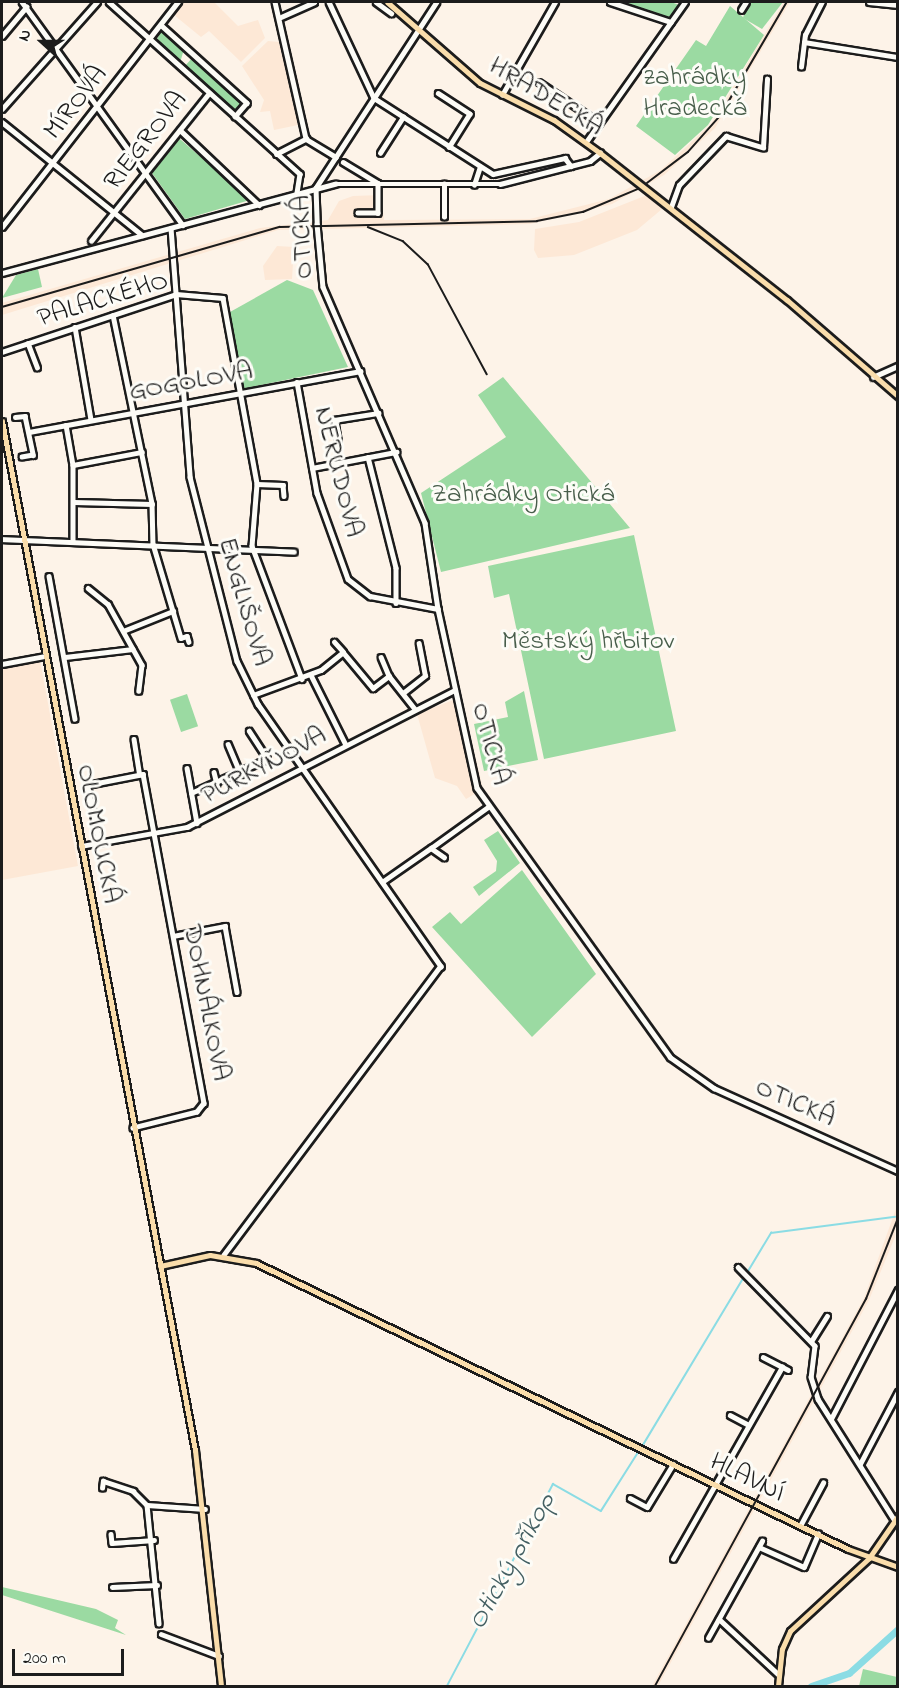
<!DOCTYPE html>
<html>
<head>
<meta charset="utf-8">
<style>
  body { margin:0 }
  #map { position:relative; width:899px; height:1688px; overflow:hidden; background:#fdf3e8; font-family:"Indie Flower",sans-serif }
  div>[style] { position:absolute }
  [style*='--x'] { left:calc(var(--x)*1px); top:calc(var(--y)*1px); width:calc(var(--w)*1px); rotate:calc(var(--a)*1deg) }
  .built>* { inset:0; background:#fde8d6 }
  .green>* { inset:0; background:#9bdaa2; transform-origin:0 0 }
  .stream>* { height:1.5px; margin:-0.75px; padding:0 0.75px; transform-origin:0.75px; border-radius:0.75px; background:#8bdce4 }
  .river>* { height:7px; margin:-3.5px; padding:0 3.5px; transform-origin:3.5px; border-radius:3.5px; background:#8bdce4 }
  .roads { filter:drop-shadow(2px 0 #1c1c1c) drop-shadow(-2px 0 #1c1c1c) drop-shadow(0 2px #1c1c1c) drop-shadow(0 -2px #1c1c1c) }
  .minor>* { height:4.5px; margin:-2.25px; padding:0 2.25px; transform-origin:2.25px; border-radius:2.25px; background:#fdfcf7 }
  .major>* { height:5px; margin:-2.5px; padding:0 2.5px; transform-origin:2.5px; border-radius:2.5px; background:#faddab }
  .rail>* { height:1.5px; margin:-0.75px; padding:0 0.75px; transform-origin:0.75px; border-radius:0.75px; background:#1c1c1c }
  span { translate:-50% -50%; white-space:nowrap; text-align:center; line-height:1.15; -webkit-text-stroke:6px #fdfcf7; paint-order:stroke }
  .park-label { font-size:27px; color:#485e4b }
  .street-label { font-size:27px; color:#1c1c1c }
  .water-label { font-size:28px; color:#435f62; font-style:italic }
  .frame { position:absolute; inset:0; border:3px solid #1c1c1c; pointer-events:none }
  .north { position:absolute; left:12px; top:12px; width:60px; height:60px; -webkit-text-stroke:4px #fdfcf7; paint-order:stroke; rotate:291deg; font-size:16px; font-weight:700; line-height:24px; text-align:center; color:#1c1c1c }
  .north::after { content:''; display:block; margin:auto; width:21px; height:27px; background:#1c1c1c; clip-path:polygon(50% 0,100% 100%,50% 72%,0 100%) }
  .scale { position:absolute; left:12px; top:1649px; width:112px; height:27px; box-sizing:border-box; border:3px solid #1c1c1c; border-top:0; padding-left:8px; font-size:18px; line-height:21px; white-space:nowrap; color:#1c1c1c; -webkit-text-stroke:4px #fdfcf7; paint-order:stroke }
</style>
</head>
<body>
<div id="map">
  <div class="built">
    <i style="clip-path:polygon(182px 2px,214px 2px,238px 26px,258px 20px,265px 38px,241px 62px,209px 31px,201px 37px,174px 15px)"></i>
    <i style="clip-path:polygon(784px 2px,790px 2px,715px 128px,664px 175px,612px 204px,530px 224px,278px 230px,2px 315px,2px 303px,260px 228px,328px 220px,339px 201px,353px 196px,381px 195px,384px 220px,530px 219px,609px 199px,661px 170px,711px 124px)"></i>
    <i style="clip-path:polygon(268px 41px,279px 42px,298px 125px,274px 130px,270px 111px,260px 112px,264px 100px,242px 66px)"></i>
    <i style="clip-path:polygon(647px 195px,662px 209px,637px 230px,574px 255px,538px 258px,534px 250px,535px 229px,579px 222px)"></i>
    <i style="clip-path:polygon(277px 246px,294px 247px,292px 279px,265px 280px,263px 266px)"></i>
    <i style="clip-path:polygon(40px 660px,78px 866px,2px 880px,2px 667px)"></i>
    <i style="clip-path:polygon(461px 697px,483px 789px,466px 799px,457px 786px,435px 778px,417px 714px)"></i>
    <i style="clip-path:polygon(897px 1206px,895px 1237px,869px 1300px,658px 1686px,652px 1686px,864px 1298px)"></i>
  </div>
  <div class="green">
    <i style="clip-path:polygon(615px 2px,671px 2px,679px 5px,669px 17px)"></i>
    <i style="clip-path:polygon(747px 2px,783px 2px,762px 29px,743px 18px)"></i>
    <i style="clip-path:polygon(730px 6px,764px 35px,708px 125px,675px 155px,636px 126px,696px 40px,706px 46px)"></i>
    <i style="clip-path:polygon(162px 29px,184px 49px,180px 63px,156px 41px)"></i>
    <i style="left:193px;top:57px;width:69px;height:13px;rotate:42deg"></i>
    <i style="clip-path:polygon(180px 138px,180px 139px,250px 200px,185px 219px,152px 173px)"></i>
    <i style="clip-path:polygon(38px 269px,42px 287px,2px 298px,16px 275px)"></i>
    <i style="clip-path:polygon(287px 280px,313px 290px,348px 367px,242px 389px,230px 312px)"></i>
    <i style="clip-path:polygon(503px 377px,630px 528px,441px 572px,421px 493px,506px 437px,478px 395px)"></i>
    <i style="clip-path:polygon(634px 535px,676px 731px,544px 759px,509px 594px,494px 598px,488px 566px)"></i>
    <i style="clip-path:polygon(524px 691px,538px 760px,484px 771px,474px 724px,508px 717px,505px 702px)"></i>
    <i style="left:187px;top:694px;width:34px;height:18px;rotate:71deg"></i>
    <i style="clip-path:polygon(498px 831px,520px 863px,479px 896px,473px 887px,496px 871px,497px 861px,484px 840px)"></i>
    <i style="clip-path:polygon(522px 870px,596px 974px,532px 1037px,432px 927px,450px 912px,461px 924px)"></i>
    <i style="clip-path:polygon(2px 1587px,96px 1609px,118px 1620px,115px 1628px,126px 1635px,2px 1595px)"></i>
    <i style="clip-path:polygon(863px 1669px,897px 1677px,897px 1686px,859px 1686px)"></i>
  </div>
  <div class="stream">
    <i style="--x:747;--y:1273;--w:47;--a:-59"></i>
    <i style="--x:771;--y:1233;--w:125;--a:-7.4"></i>
    <i style="--x:643;--y:1445;--w:196;--a:-59"></i>
    <i style="--x:447;--y:1686;--w:228;--a:-62.3"></i>
    <i style="--x:553;--y:1484;--w:55;--a:29.4"></i>
    <i style="--x:601;--y:1511;--w:71;--a:-57.7"></i>
  </div>
  <div class="river">
    <i style="--x:811;--y:1686;--w:40;--a:-18.9"></i>
    <i style="--x:849;--y:1673;--w:66;--a:-41.9"></i>
  </div>
  <div class="roads">
    <div class="minor">
      <i style="--x:22;--y:2;--w:275;--a:54.2"></i>
      <i style="--x:109;--y:2;--w:257;--a:42"></i>
      <i style="--x:300;--y:174;--w:20;--a:99"></i>
      <i style="--x:275;--y:2;--w:140;--a:77.2"></i>
      <i style="--x:329;--y:2;--w:106;--a:64.9"></i>
      <i style="--x:374;--y:98;--w:141;--a:32.6"></i>
      <i style="--x:493;--y:174;--w:74;--a:-12.5"></i>
      <i style="--x:565;--y:158;--w:10;--a:53"></i>
      <i style="--x:376;--y:2;--w:19;--a:36"></i>
      <i style="--x:437;--y:2;--w:222;--a:123"></i>
      <i style="--x:316;--y:188;--w:36;--a:88"></i>
      <i style="--x:317;--y:224;--w:63;--a:84.6"></i>
      <i style="--x:323;--y:287;--w:257;--a:66.6"></i>
      <i style="--x:425;--y:523;--w:87;--a:81.4"></i>
      <i style="--x:438;--y:609;--w:183;--a:77.7"></i>
      <i style="--x:477;--y:788;--w:331;--a:54.3"></i>
      <i style="--x:670;--y:1057;--w:54;--a:35.2"></i>
      <i style="--x:714;--y:1088;--w:202;--a:24.3"></i>
      <i style="--x:610;--y:2;--w:64;--a:18.2"></i>
      <i style="--x:869;--y:2;--w:29;--a:6"></i>
      <i style="--x:741;--y:10;--w:9;--a:-58"></i>
      <i style="--x:281;--y:17;--w:36;--a:-24"></i>
      <i style="--x:161;--y:25;--w:116;--a:42.2"></i>
      <i style="--x:247;--y:103;--w:18;--a:131"></i>
      <i style="--x:2;--y:36;--w:38;--a:-50"></i>
      <i style="--x:804;--y:42;--w:95;--a:9.1"></i>
      <i style="--x:801;--y:67;--w:32;--a:-83"></i>
      <i style="--x:805;--y:35;--w:37;--a:-63"></i>
      <i style="--x:539;--y:82;--w:73;--a:33.9"></i>
      <i style="--x:438;--y:93;--w:38;--a:33"></i>
      <i style="--x:470;--y:114;--w:39;--a:122"></i>
      <i style="--x:502;--y:95;--w:107;--a:-60.3"></i>
      <i style="--x:2;--y:109;--w:143;--a:-48.4"></i>
      <i style="--x:2;--y:122;--w:180;--a:38.9"></i>
      <i style="--x:180;--y:130;--w:109;--a:43.5"></i>
      <i style="--x:586;--y:142;--w:171;--a:-54.7"></i>
      <i style="--x:380;--y:153;--w:43;--a:-57.4"></i>
      <i style="--x:276;--y:154;--w:34;--a:-27"></i>
      <i style="--x:306;--y:139;--w:35;--a:31"></i>
      <i style="--x:343;--y:162;--w:41;--a:31"></i>
      <i style="--x:378;--y:183;--w:30;--a:90"></i>
      <i style="--x:378;--y:213;--w:20;--a:180"></i>
      <i style="--x:474;--y:185;--w:19;--a:-72"></i>
      <i style="--x:671;--y:207;--w:23;--a:-70"></i>
      <i style="--x:679;--y:185;--w:68;--a:-46.2"></i>
      <i style="--x:726;--y:136;--w:39;--a:17"></i>
      <i style="--x:763;--y:147;--w:68;--a:-86.6"></i>
      <i style="--x:444;--y:217;--w:33;--a:-90"></i>
      <i style="--x:2;--y:227;--w:286;--a:-52"></i>
      <i style="--x:171;--y:228;--w:250;--a:85.6"></i>
      <i style="--x:190;--y:477;--w:190;--a:75.7"></i>
      <i style="--x:237;--y:661;--w:48;--a:64"></i>
      <i style="--x:258;--y:704;--w:320;--a:55.1"></i>
      <i style="--x:441;--y:966;--w:361;--a:126.9"></i>
      <i style="--x:91;--y:241;--w:189;--a:-51.4"></i>
      <i style="--x:2;--y:273;--w:345;--a:-15"></i>
      <i style="--x:335;--y:184;--w:165;--a:0"></i>
      <i style="--x:500;--y:184;--w:93;--a:-14.3"></i>
      <i style="--x:590;--y:161;--w:13;--a:-39"></i>
      <i style="--x:113;--y:315;--w:193;--a:78.3"></i>
      <i style="--x:152;--y:504;--w:40;--a:88.6"></i>
      <i style="--x:153;--y:544;--w:98;--a:73.4"></i>
      <i style="--x:181;--y:638;--w:6;--a:-18"></i>
      <i style="--x:187;--y:636;--w:6;--a:72"></i>
      <i style="--x:75;--y:327;--w:94;--a:80.2"></i>
      <i style="--x:28;--y:343;--w:26;--a:69"></i>
      <i style="--x:2;--y:352;--w:183;--a:-18.4"></i>
      <i style="--x:176;--y:294;--w:47;--a:4.9"></i>
      <i style="--x:223;--y:298;--w:189;--a:79.6"></i>
      <i style="--x:257;--y:484;--w:62;--a:94.6"></i>
      <i style="--x:252;--y:546;--w:142;--a:69.4"></i>
      <i style="--x:873;--y:377;--w:27;--a:-24"></i>
      <i style="--x:297;--y:382;--w:113;--a:79.8"></i>
      <i style="--x:317;--y:493;--w:91;--a:70.2"></i>
      <i style="--x:348;--y:579;--w:28;--a:38"></i>
      <i style="--x:370;--y:596;--w:69;--a:10.8"></i>
      <i style="--x:15;--y:417;--w:10;--a:-6"></i>
      <i style="--x:25;--y:416;--w:40;--a:78"></i>
      <i style="--x:33;--y:455;--w:11;--a:170"></i>
      <i style="--x:66;--y:425;--w:41;--a:80.1"></i>
      <i style="--x:73;--y:465;--w:77;--a:90"></i>
      <i style="--x:29;--y:432;--w:337;--a:-10.4"></i>
      <i style="--x:338;--y:442;--w:22;--a:-100"></i>
      <i style="--x:334;--y:420;--w:45;--a:-9"></i>
      <i style="--x:368;--y:457;--w:114;--a:75.8"></i>
      <i style="--x:396;--y:568;--w:35;--a:90"></i>
      <i style="--x:73;--y:465;--w:70;--a:-10.7"></i>
      <i style="--x:312;--y:468;--w:86;--a:-10.8"></i>
      <i style="--x:257;--y:484;--w:26;--a:2"></i>
      <i style="--x:283;--y:485;--w:11;--a:85"></i>
      <i style="--x:74;--y:502;--w:78;--a:1.5"></i>
      <i style="--x:2;--y:539;--w:292;--a:2.5"></i>
      <i style="--x:49;--y:576;--w:145;--a:79.7"></i>
      <i style="--x:88;--y:588;--w:26;--a:39"></i>
      <i style="--x:108;--y:604;--w:70;--a:60.9"></i>
      <i style="--x:142;--y:665;--w:26;--a:97"></i>
      <i style="--x:123;--y:631;--w:54;--a:-21.8"></i>
      <i style="--x:343;--y:652;--w:47;--a:50.2"></i>
      <i style="--x:373;--y:688;--w:20;--a:-37"></i>
      <i style="--x:389;--y:676;--w:42;--a:51.8"></i>
      <i style="--x:65;--y:657;--w:68;--a:-6.7"></i>
      <i style="--x:381;--y:657;--w:21;--a:67"></i>
      <i style="--x:2;--y:664;--w:44;--a:-10.5"></i>
      <i style="--x:311;--y:675;--w:78;--a:63.4"></i>
      <i style="--x:403;--y:693;--w:28;--a:-38"></i>
      <i style="--x:425;--y:676;--w:33;--a:-101"></i>
      <i style="--x:253;--y:695;--w:72;--a:-20.2"></i>
      <i style="--x:321;--y:670;--w:28;--a:-39"></i>
      <i style="--x:343;--y:652;--w:13;--a:-132"></i>
      <i style="--x:134;--y:739;--w:36;--a:81"></i>
      <i style="--x:228;--y:744;--w:33;--a:67"></i>
      <i style="--x:187;--y:768;--w:56;--a:79.7"></i>
      <i style="--x:214;--y:772;--w:12;--a:76"></i>
      <i style="--x:191;--y:793;--w:83;--a:-24.1"></i>
      <i style="--x:267;--y:759;--w:33;--a:-123"></i>
      <i style="--x:99;--y:843;--w:59;--a:-101.7"></i>
      <i style="--x:87;--y:785;--w:57;--a:-11.1"></i>
      <i style="--x:143;--y:774;--w:335;--a:79.5"></i>
      <i style="--x:204;--y:1103;--w:11;--a:128"></i>
      <i style="--x:197;--y:1112;--w:66;--a:166"></i>
      <i style="--x:81;--y:846;--w:108;--a:-10.2"></i>
      <i style="--x:187;--y:827;--w:301;--a:-27.1"></i>
      <i style="--x:431;--y:848;--w:70;--a:-35.7"></i>
      <i style="--x:382;--y:882;--w:60;--a:-34.8"></i>
      <i style="--x:431;--y:848;--w:16;--a:35"></i>
      <i style="--x:173;--y:936;--w:53;--a:-10.9"></i>
      <i style="--x:225;--y:926;--w:67;--a:79.7"></i>
      <i style="--x:738;--y:1267;--w:110;--a:45.7"></i>
      <i style="--x:815;--y:1346;--w:31;--a:97"></i>
      <i style="--x:811;--y:1377;--w:23;--a:72"></i>
      <i style="--x:818;--y:1399;--w:144;--a:57.7"></i>
      <i style="--x:812;--y:1340;--w:28;--a:-58"></i>
      <i style="--x:763;--y:1357;--w:28;--a:27"></i>
      <i style="--x:730;--y:1415;--w:21;--a:28"></i>
      <i style="--x:831;--y:1419;--w:145;--a:-62.6"></i>
      <i style="--x:860;--y:1464;--w:81;--a:-62.2"></i>
      <i style="--x:102;--y:1488;--w:7;--a:-82"></i>
      <i style="--x:103;--y:1481;--w:32;--a:18"></i>
      <i style="--x:133;--y:1491;--w:20;--a:45"></i>
      <i style="--x:147;--y:1505;--w:119;--a:84.2"></i>
      <i style="--x:630;--y:1498;--w:19;--a:28"></i>
      <i style="--x:647;--y:1507;--w:50;--a:-58.8"></i>
      <i style="--x:147;--y:1505;--w:58;--a:3.9"></i>
      <i style="--x:800;--y:1526;--w:49;--a:-61.9"></i>
      <i style="--x:111;--y:1534;--w:9;--a:84"></i>
      <i style="--x:112;--y:1543;--w:42;--a:-4.1"></i>
      <i style="--x:759;--y:1547;--w:49;--a:24"></i>
      <i style="--x:804;--y:1567;--w:36;--a:-67"></i>
      <i style="--x:673;--y:1559;--w:221;--a:-60.4"></i>
      <i style="--x:112;--y:1587;--w:45;--a:-2.5"></i>
      <i style="--x:719;--y:1619;--w:82;--a:43"></i>
      <i style="--x:161;--y:1634;--w:62;--a:20.8"></i>
      <i style="--x:708;--y:1638;--w:111;--a:-60.9"></i>
    </div>
    <div class="major">
      <i style="--x:387;--y:2;--w:123;--a:41.1"></i>
      <i style="--x:480;--y:83;--w:83;--a:26.6"></i>
      <i style="--x:554;--y:120;--w:57;--a:35.7"></i>
      <i style="--x:600;--y:153;--w:238;--a:38.2"></i>
      <i style="--x:787;--y:300;--w:147;--a:40.9"></i>
      <i style="--x:2;--y:421;--w:1047;--a:79.38"></i>
      <i style="--x:195;--y:1450;--w:237;--a:83.7"></i>
      <i style="--x:160;--y:1266;--w:51;--a:-12.4"></i>
      <i style="--x:210;--y:1255;--w:47;--a:9.9"></i>
      <i style="--x:256;--y:1263;--w:657;--a:25.79"></i>
      <i style="--x:848;--y:1549;--w:53;--a:19.8"></i>
      <i style="--x:778;--y:1686;--w:37;--a:-84"></i>
      <i style="--x:782;--y:1649;--w:20;--a:-66"></i>
      <i style="--x:790;--y:1631;--w:108;--a:-42.7"></i>
      <i style="--x:869;--y:1558;--w:51;--a:-55.4"></i>
    </div>
  </div>
  <div class="rail">
    <i style="--x:647;--y:183;--w:51;--a:-37.1"></i>
    <i style="--x:688;--y:152;--w:48;--a:-48.4"></i>
    <i style="--x:720;--y:116;--w:132;--a:-59.6"></i>
    <i style="--x:368;--y:227;--w:38;--a:22"></i>
    <i style="--x:403;--y:241;--w:34;--a:43"></i>
    <i style="--x:428;--y:264;--w:125;--a:61.8"></i>
    <i style="--x:2;--y:307;--w:289;--a:-16.1"></i>
    <i style="--x:280;--y:227;--w:257;--a:-1.3"></i>
    <i style="--x:537;--y:221;--w:47;--a:-11.1"></i>
    <i style="--x:583;--y:212;--w:60;--a:-22.7"></i>
    <i style="--x:655;--y:1686;--w:441;--a:-61.4"></i>
    <i style="--x:866;--y:1299;--w:87;--a:-68.4"></i>
  </div>
  <div class="park-label">
    <span style="left:695px;top:93px">zahrádky<br>Hradecká</span>
    <span style="left:523px;top:495px">Zahrádky Otická</span>
    <span style="left:588px;top:642px">Městský hřbitov</span>
  </div>
  <div class="street-label">
    <span style="left:546px;top:97px;rotate:31deg">HRADECKÁ</span>
    <span style="left:76px;top:103px;rotate:-52deg">MÍROVÁ</span>
    <span style="left:146px;top:141px;rotate:-52deg">RIEGROVA</span>
    <span style="left:303px;top:237px;rotate:-92deg">OTICKÁ</span>
    <span style="left:103px;top:300px;rotate:-17deg">PALACKÉHO</span>
    <span style="left:191px;top:382px;rotate:-10deg">GOGOLOVA</span>
    <span style="left:338px;top:472px;rotate:76deg">NERUDOVA</span>
    <span style="left:244px;top:602px;rotate:74deg">ENGLIŠOVA</span>
    <span style="left:490px;top:744px;rotate:75deg">OTICKÁ</span>
    <span style="left:264px;top:766px;rotate:-28deg">PURKYŇOVA</span>
    <span style="left:98px;top:834px;rotate:79deg">OLOMOUCKÁ</span>
    <span style="left:206px;top:1003px;rotate:79deg">DOHNÁLKOVA</span>
    <span style="left:795px;top:1103px;rotate:24deg">OTICKÁ</span>
    <span style="left:747px;top:1478px;rotate:26deg">HLAVNÍ</span>
  </div>
  <div class="water-label">
    <span style="left:513px;top:1562px;rotate:-61deg">Otický příkop</span>
  </div>
  <div class="frame"></div>
  <div class="north">N</div>
  <div class="scale">200 m</div>
</div>
</body>
</html>
